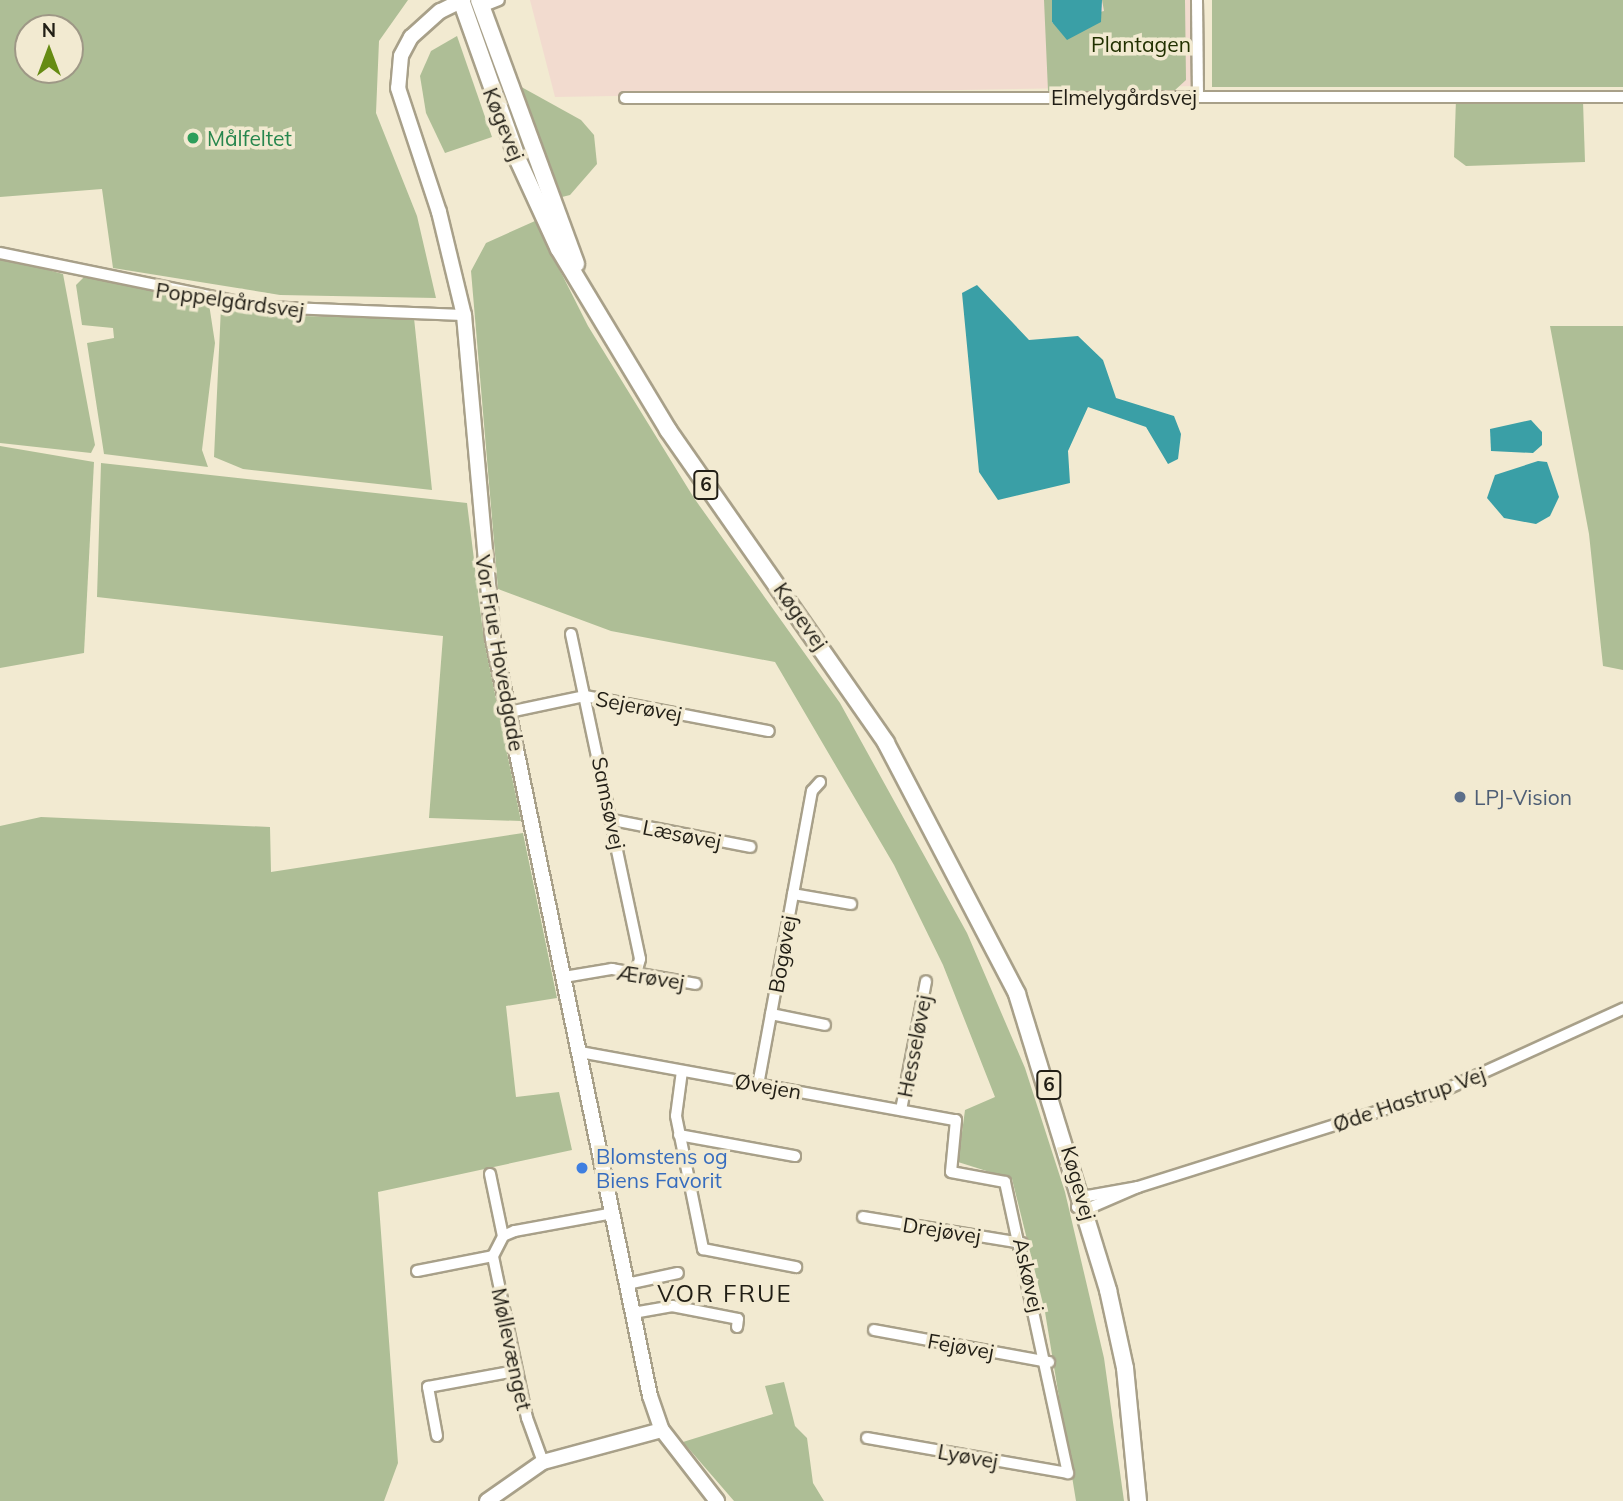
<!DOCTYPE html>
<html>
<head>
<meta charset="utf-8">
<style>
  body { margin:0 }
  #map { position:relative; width:1623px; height:1501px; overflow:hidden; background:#f2ead1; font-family:Mulish,sans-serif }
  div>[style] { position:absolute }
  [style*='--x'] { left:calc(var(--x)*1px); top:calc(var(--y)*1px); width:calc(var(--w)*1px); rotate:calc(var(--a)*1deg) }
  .education>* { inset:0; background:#f2dbcf }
  .green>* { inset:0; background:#aebe96; transform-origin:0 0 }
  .water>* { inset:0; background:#3a9fa6 }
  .roads { filter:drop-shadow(2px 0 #a8a089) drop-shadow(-2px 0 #a8a089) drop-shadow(0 2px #a8a089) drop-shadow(0 -2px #a8a089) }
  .street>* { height:10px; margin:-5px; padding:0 5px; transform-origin:5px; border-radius:5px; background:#fff }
  .secondary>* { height:14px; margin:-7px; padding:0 7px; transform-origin:7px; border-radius:7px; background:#fff }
  .primary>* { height:16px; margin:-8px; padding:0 8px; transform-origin:8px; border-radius:8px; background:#fff }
  .dots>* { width:19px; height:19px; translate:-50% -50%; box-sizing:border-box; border:4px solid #f2ead1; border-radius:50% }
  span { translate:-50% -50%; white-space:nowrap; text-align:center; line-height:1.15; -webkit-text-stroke:7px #f2ead1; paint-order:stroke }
  .shield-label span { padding:2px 5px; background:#f2ead1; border:2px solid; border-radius:5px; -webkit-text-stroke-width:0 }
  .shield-label { font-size:19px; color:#211e15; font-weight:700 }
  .park-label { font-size:21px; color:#213000 }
  .street-label { font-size:21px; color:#211e15 }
  .leisure-label { font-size:21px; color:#27864d }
  .left { translate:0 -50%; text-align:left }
  .service-label { font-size:21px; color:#4e5e75 }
  .shop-label { font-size:21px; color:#366cbe }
  .quarter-label { font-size:24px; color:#211e15; letter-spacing:2px }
  .north { position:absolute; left:14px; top:14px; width:70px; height:70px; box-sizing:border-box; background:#f2ead1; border:2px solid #9e9886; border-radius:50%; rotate:0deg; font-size:19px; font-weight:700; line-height:28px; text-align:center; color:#211e15 }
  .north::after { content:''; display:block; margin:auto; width:24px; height:32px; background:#668b13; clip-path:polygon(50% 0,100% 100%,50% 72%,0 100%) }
</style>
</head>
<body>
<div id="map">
  <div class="education">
    <i style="clip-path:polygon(530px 0,1195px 0,1198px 86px,555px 97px)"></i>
  </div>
  <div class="green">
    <i style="clip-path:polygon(evenodd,0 0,408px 0,379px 41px,376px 113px,417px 216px,436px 298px,280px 295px,113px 268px,102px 189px,0 197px,0 0,28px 28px,70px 28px,70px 70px,28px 70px,28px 28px)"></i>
    <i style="clip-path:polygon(1044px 0,1052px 0,1052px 23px,1104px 11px,1102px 0,1185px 0,1186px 80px,1174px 91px,1048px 91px)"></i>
    <i style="left:1212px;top:0;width:411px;height:87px"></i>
    <i style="clip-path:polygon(457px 36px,492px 137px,445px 153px,426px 113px,420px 76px,431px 51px)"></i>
    <i style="clip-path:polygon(516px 84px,581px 120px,594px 135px,597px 164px,570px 195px,558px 198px)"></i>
    <i style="clip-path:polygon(1456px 99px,1583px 101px,1585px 162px,1466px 166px,1454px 157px)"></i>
    <i style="clip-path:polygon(535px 221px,588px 326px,694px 498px,840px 703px,967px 933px,1025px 1068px,1065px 1192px,1104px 1358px,1124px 1501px,1076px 1501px,1045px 1312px,1012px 1179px,958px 1162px,965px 1110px,995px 1097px,943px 965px,894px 865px,775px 662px,611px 631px,498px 589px,471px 271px,486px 243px)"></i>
    <i style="clip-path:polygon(0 257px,63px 274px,95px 445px,91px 453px,0 443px)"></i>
    <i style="clip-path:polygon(85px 276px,209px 304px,215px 343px,202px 450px,208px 467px,104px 454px,87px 343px,114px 338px,113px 328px,82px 325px,76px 285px)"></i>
    <i style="clip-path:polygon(221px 307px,299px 316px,414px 318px,432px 490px,243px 469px,214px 457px)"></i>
    <i style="clip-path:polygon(1550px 326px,1623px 326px,1623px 670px,1603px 666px,1589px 534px)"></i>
    <i style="clip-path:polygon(0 446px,94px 462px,84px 653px,0 668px)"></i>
    <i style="clip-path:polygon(101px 463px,467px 503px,484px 640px,521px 821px,429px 818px,443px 636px,97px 597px)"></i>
    <i style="clip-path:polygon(41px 817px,270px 827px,271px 872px,523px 833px,557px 998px,506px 1006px,516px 1097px,559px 1092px,572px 1150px,378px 1192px,398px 1463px,384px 1501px,0 1501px,0 826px)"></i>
    <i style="clip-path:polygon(784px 1382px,795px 1426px,807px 1438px,813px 1483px,824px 1501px,734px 1501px,683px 1442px,773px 1414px,765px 1386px)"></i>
  </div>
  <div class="water">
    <i style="clip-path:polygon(1052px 0,1102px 0,1101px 22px,1067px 40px,1052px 22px)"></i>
    <i style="clip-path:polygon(977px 285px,1029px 340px,1078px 336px,1103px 360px,1116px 398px,1174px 416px,1181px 434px,1178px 459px,1168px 464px,1146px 427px,1088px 407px,1068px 451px,1070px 483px,998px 500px,979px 472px,962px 293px)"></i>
    <i style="clip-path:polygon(1531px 420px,1542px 432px,1542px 445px,1533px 453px,1491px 451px,1490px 429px)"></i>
    <i style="clip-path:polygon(1538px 461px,1547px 462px,1559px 497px,1550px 516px,1536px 524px,1504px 518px,1487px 498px,1495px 475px)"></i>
  </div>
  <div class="roads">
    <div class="street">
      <i style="--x:1197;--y:0;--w:97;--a:89.4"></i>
      <i style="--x:481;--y:7;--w:19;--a:-21"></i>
      <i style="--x:625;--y:98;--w:998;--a:-0.06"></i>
      <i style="--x:0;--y:253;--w:268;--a:11.6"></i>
      <i style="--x:263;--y:307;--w:201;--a:2.3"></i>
      <i style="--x:571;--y:634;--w:332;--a:78"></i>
      <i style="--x:640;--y:959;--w:15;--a:106"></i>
      <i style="--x:509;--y:712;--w:78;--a:-11.9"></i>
      <i style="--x:585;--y:696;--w:187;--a:10.8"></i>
      <i style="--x:613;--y:820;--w:140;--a:11.1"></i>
      <i style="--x:793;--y:894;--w:59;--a:9.8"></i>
      <i style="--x:564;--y:977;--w:49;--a:-9.5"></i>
      <i style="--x:612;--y:969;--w:85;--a:10.1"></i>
      <i style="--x:771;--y:1014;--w:55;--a:11.5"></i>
      <i style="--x:580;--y:1052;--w:382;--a:10.3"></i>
      <i style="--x:956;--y:1120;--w:52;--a:95.5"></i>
      <i style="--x:951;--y:1172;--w:55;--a:10.5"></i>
      <i style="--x:1005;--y:1182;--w:298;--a:77.8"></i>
      <i style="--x:1068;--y:1473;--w:204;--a:-170.1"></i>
      <i style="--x:682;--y:1071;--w:45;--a:97.6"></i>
      <i style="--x:676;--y:1116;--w:136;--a:78.5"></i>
      <i style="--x:703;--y:1249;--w:95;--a:11"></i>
      <i style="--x:758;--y:1085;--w:299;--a:-79.6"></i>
      <i style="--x:812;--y:791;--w:12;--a:-48"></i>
      <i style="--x:901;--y:1110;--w:131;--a:-79"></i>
      <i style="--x:679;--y:1135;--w:118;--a:10.3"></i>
      <i style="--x:490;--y:1174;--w:63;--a:78.2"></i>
      <i style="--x:1138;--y:1187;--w:56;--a:156.7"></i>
      <i style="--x:1087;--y:1209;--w:10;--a:-169"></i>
      <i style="--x:1077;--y:1207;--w:16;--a:-45"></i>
      <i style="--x:1088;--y:1196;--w:51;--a:-10.2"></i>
      <i style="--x:1138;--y:1187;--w:322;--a:-17.5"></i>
      <i style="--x:1445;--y:1090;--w:196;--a:-24.5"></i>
      <i style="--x:863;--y:1217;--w:161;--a:9.3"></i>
      <i style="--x:417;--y:1271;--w:77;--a:-11.2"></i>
      <i style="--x:627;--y:1284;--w:52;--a:-12.2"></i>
      <i style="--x:633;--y:1313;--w:40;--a:-10"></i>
      <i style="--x:672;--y:1306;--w:67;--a:11.1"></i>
      <i style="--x:738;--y:1319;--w:8;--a:97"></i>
      <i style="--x:874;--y:1330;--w:178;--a:10.4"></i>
      <i style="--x:437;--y:1436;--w:50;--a:-100.4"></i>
      <i style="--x:428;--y:1387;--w:88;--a:-10.4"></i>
      <i style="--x:543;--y:1462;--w:47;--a:-110"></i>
      <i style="--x:527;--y:1418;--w:166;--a:-101.9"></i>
      <i style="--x:493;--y:1256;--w:22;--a:-63"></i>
      <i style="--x:503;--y:1236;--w:13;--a:-23"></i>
      <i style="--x:515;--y:1231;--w:100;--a:-10.4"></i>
    </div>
    <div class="secondary">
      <i style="--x:463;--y:0;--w:25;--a:154"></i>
      <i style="--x:440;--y:11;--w:39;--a:138"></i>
      <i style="--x:411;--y:37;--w:21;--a:118"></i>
      <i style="--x:401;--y:56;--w:32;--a:95"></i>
      <i style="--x:398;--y:88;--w:131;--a:71.7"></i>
      <i style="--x:439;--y:212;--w:106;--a:76.4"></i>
      <i style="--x:464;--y:315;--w:324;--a:84.9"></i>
      <i style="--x:493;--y:638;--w:774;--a:78.3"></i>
      <i style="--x:650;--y:1396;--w:36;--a:71"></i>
      <i style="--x:662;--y:1430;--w:90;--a:52.2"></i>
      <i style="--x:487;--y:1501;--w:68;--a:-34.9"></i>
      <i style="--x:543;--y:1462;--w:123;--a:-15.1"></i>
    </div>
    <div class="primary">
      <i style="--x:461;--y:0;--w:170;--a:70.4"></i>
      <i style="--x:518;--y:160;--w:98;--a:65.3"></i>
      <i style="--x:559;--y:249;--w:211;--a:58.9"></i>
      <i style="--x:668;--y:430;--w:381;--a:55.1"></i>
      <i style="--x:886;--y:743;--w:283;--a:62.4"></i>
      <i style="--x:1017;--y:994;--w:310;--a:72.9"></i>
      <i style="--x:1108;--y:1290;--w:80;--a:77.7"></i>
      <i style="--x:1125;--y:1368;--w:134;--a:84.4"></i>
      <i style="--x:479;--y:0;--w:281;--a:69.8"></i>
    </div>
  </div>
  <div class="dots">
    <i style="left:193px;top:138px;background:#2e9e5b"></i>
    <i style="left:1460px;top:797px;background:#5c6f8a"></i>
    <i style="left:582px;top:1168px;background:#3f7fe0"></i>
  </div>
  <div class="shield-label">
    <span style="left:706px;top:485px">6</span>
    <span style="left:1049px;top:1085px">6</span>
  </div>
  <div class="park-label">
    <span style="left:1141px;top:44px">Plantagen</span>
  </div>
  <div class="street-label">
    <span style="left:1124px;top:97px">Elmelygårdsvej</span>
    <span style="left:504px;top:124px;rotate:68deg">Køgevej</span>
    <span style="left:230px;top:300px;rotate:8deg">Poppelgårdsvej</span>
    <span style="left:801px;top:616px;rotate:55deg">Køgevej</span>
    <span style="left:500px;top:653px;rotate:80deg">Vor Frue Hovedgade</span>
    <span style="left:639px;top:706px;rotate:11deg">Sejerøvej</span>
    <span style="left:609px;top:803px;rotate:78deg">Samsøvej</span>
    <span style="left:682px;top:834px;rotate:11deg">Læsøvej</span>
    <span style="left:782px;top:954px;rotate:-80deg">Bogøvej</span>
    <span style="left:651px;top:977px;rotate:9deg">Ærøvej</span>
    <span style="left:914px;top:1046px;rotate:-79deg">Hesseløvej</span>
    <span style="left:768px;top:1086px;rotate:10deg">Øvejen</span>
    <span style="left:1409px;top:1099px;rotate:-19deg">Øde Hastrup Vej</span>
    <span style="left:1079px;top:1183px;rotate:74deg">Køgevej</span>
    <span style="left:942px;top:1230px;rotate:9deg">Drejøvej</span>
    <span style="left:1029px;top:1275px;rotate:77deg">Askøvej</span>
    <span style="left:961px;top:1346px;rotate:10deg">Fejøvej</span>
    <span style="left:512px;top:1349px;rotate:78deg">Møllevænget</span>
    <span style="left:968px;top:1456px;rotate:10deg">Lyøvej</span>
  </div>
  <div class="leisure-label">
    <span class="left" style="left:207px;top:138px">Målfeltet</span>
  </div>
  <div class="service-label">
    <span class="left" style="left:1474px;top:797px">LPJ-Vision</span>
  </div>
  <div class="shop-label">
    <span class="left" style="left:596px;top:1168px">Blomstens og<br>Biens Favorit</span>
  </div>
  <div class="quarter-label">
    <span style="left:725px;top:1294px">VOR FRUE</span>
  </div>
  <div class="north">N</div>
</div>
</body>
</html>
